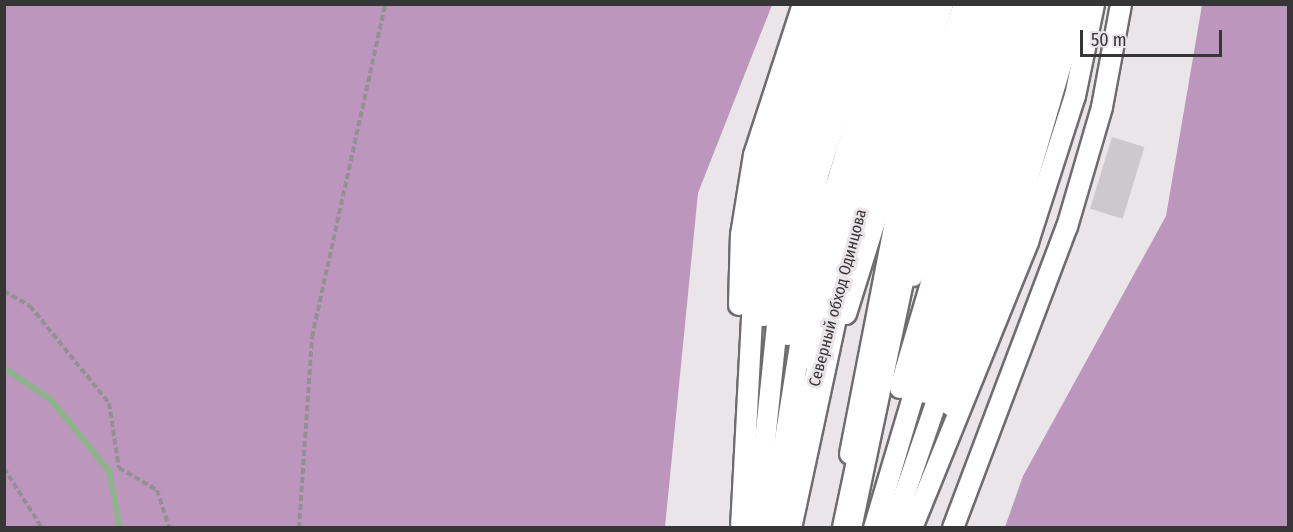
<!DOCTYPE html>
<html>
<head>
<meta charset="utf-8">
<style>
  body { margin:0 }
  #map { position:relative; width:1293px; height:532px; overflow:hidden; background:#e9e5e8; font-family:"Fira Sans Condensed",sans-serif }
  div>[style] { position:absolute }
  [style*='--x'] { left:calc(var(--x)*1px); top:calc(var(--y)*1px); width:calc(var(--w)*1px); rotate:calc(var(--a)*1deg) }
  .forest>* { inset:0; background:#bd96bd }
  .stream>* { height:6px; margin:-3px; padding:0 3px; transform-origin:3px; border-radius:3px; background:#8db48b }
  .building>* { inset:0; background:#ccc8cb; transform-origin:0 0 }
  .path>* { height:4px; margin-top:-2px; transform-origin:0; background:repeating-linear-gradient(90deg,#929092 0 6px,transparent 0 9px) }
  .roads { filter:drop-shadow(2px 0 #6f6c6f) drop-shadow(-2px 0 #6f6c6f) drop-shadow(0 2px #6f6c6f) drop-shadow(0 -2px #6f6c6f) }
  .minor>* { height:20px; margin:-10px; padding:0 10px; transform-origin:10px; border-radius:10px; background:#fff }
  .highway>* { height:28px; margin:-14px; padding:0 14px; transform-origin:14px; border-radius:14px; background:#fff }
  span { translate:-50% -50%; white-space:nowrap; text-align:center; line-height:1.15; -webkit-text-stroke:6px #e9e5e8; paint-order:stroke }
  .street-label { font-size:16px; color:#373637 }
  .frame { position:absolute; inset:0; border:6px solid #373637; pointer-events:none }
  .scale { position:absolute; left:1080px; top:30px; width:142px; height:27px; box-sizing:border-box; border:3px solid #373637; border-top:0; padding-left:8px; font-size:18px; line-height:21px; white-space:nowrap; color:#373637; -webkit-text-stroke:4px #e9e5e8; paint-order:stroke }
</style>
</head>
<body>
<div id="map">
  <div class="forest">
    <i style="clip-path:polygon(4px 5px,772px 5px,698px 193px,665px 527px,5px 527px)"></i>
    <i style="clip-path:polygon(1202px 5px,1288px 5px,1288px 527px,1005px 527px,1023px 476px,1166px 216px)"></i>
  </div>
  <div class="stream">
    <i style="--x:4;--y:368;--w:57;--a:34.2"></i>
    <i style="--x:51;--y:400;--w:92;--a:50.8"></i>
    <i style="--x:109;--y:471;--w:58;--a:79.1"></i>
  </div>
  <div class="building">
    <i style="left:1112px;top:137px;width:34px;height:75px;rotate:17deg"></i>
  </div>
  <div class="path">
    <i style="--x:4;--y:291;--w:30;--a:30"></i>
    <i style="--x:30;--y:306;--w:125;--a:50.8"></i>
    <i style="--x:109;--y:403;--w:66;--a:81.3"></i>
    <i style="--x:119;--y:468;--w:44;--a:30.1"></i>
    <i style="--x:157;--y:490;--w:40;--a:72"></i>
    <i style="--x:4;--y:468;--w:71;--a:57.7"></i>
    <i style="--x:299;--y:528;--w:191;--a:-86.1"></i>
    <i style="--x:312;--y:337;--w:341;--a:-77.6"></i>
  </div>
  <div class="roads">
    <div class="minor">
      <i style="--x:913;--y:276;--w:285;--a:-72.8"></i>
      <i style="--x:739;--y:305;--w:70;--a:-88.4"></i>
      <i style="--x:741;--y:235;--w:81;--a:-80.8"></i>
      <i style="--x:754;--y:155;--w:159;--a:-72"></i>
      <i style="--x:846;--y:314;--w:325;--a:-72.6"></i>
      <i style="--x:764;--y:316;--w:153;--a:-81.7"></i>
      <i style="--x:786;--y:165;--w:169;--a:-72.1"></i>
      <i style="--x:788;--y:335;--w:163;--a:-79.4"></i>
      <i style="--x:818;--y:175;--w:180;--a:-72.2"></i>
      <i style="--x:809;--y:359;--w:99;--a:-78.3"></i>
      <i style="--x:829;--y:262;--w:270;--a:-72.8"></i>
      <i style="--x:900;--y:388;--w:401;--a:-73.5"></i>
      <i style="--x:926;--y:393;--w:407;--a:-72.7"></i>
      <i style="--x:950;--y:405;--w:180;--a:-70.2"></i>
      <i style="--x:1011;--y:236;--w:242;--a:-73.7"></i>
      <i style="--x:850;--y:454;--w:258;--a:-79"></i>
      <i style="--x:899;--y:201;--w:207;--a:-71.7"></i>
      <i style="--x:741;--y:528;--w:288;--a:-87"></i>
      <i style="--x:756;--y:240;--w:81;--a:-80.1"></i>
      <i style="--x:770;--y:160;--w:164;--a:-72.2"></i>
      <i style="--x:756;--y:528;--w:281;--a:-84.1"></i>
      <i style="--x:785;--y:249;--w:81;--a:-77.9"></i>
      <i style="--x:802;--y:170;--w:174;--a:-72.3"></i>
      <i style="--x:771;--y:528;--w:273;--a:-81"></i>
      <i style="--x:814;--y:258;--w:265;--a:-73.1"></i>
      <i style="--x:874;--y:528;--w:547;--a:-73.42"></i>
      <i style="--x:893;--y:528;--w:314;--a:-71"></i>
      <i style="--x:995;--y:231;--w:237;--a:-73.3"></i>
      <i style="--x:912;--y:528;--w:309;--a:-67.9"></i>
      <i style="--x:1028;--y:242;--w:153;--a:-72.2"></i>
      <i style="--x:1075;--y:96;--w:94;--a:-78.3"></i>
      <i style="--x:953;--y:528;--w:322;--a:-69.3"></i>
      <i style="--x:1067;--y:227;--w:125;--a:-73.7"></i>
      <i style="--x:1102;--y:107;--w:105;--a:-79.5"></i>
    </div>
    <div class="highway">
      <i style="--x:787;--y:528;--w:267;--a:-77.9"></i>
      <i style="--x:843;--y:267;--w:276;--a:-72.3"></i>
      <i style="--x:847;--y:528;--w:329;--a:-78.1"></i>
      <i style="--x:915;--y:206;--w:212;--a:-72.2"></i>
    </div>
  </div>
  <div class="street-label">
    <span style="left:838px;top:298px;rotate:-75deg">Северный обход Одинцова</span>
  </div>
  <div class="frame"></div>
  <div class="scale">50 m</div>
</div>
</body>
</html>
